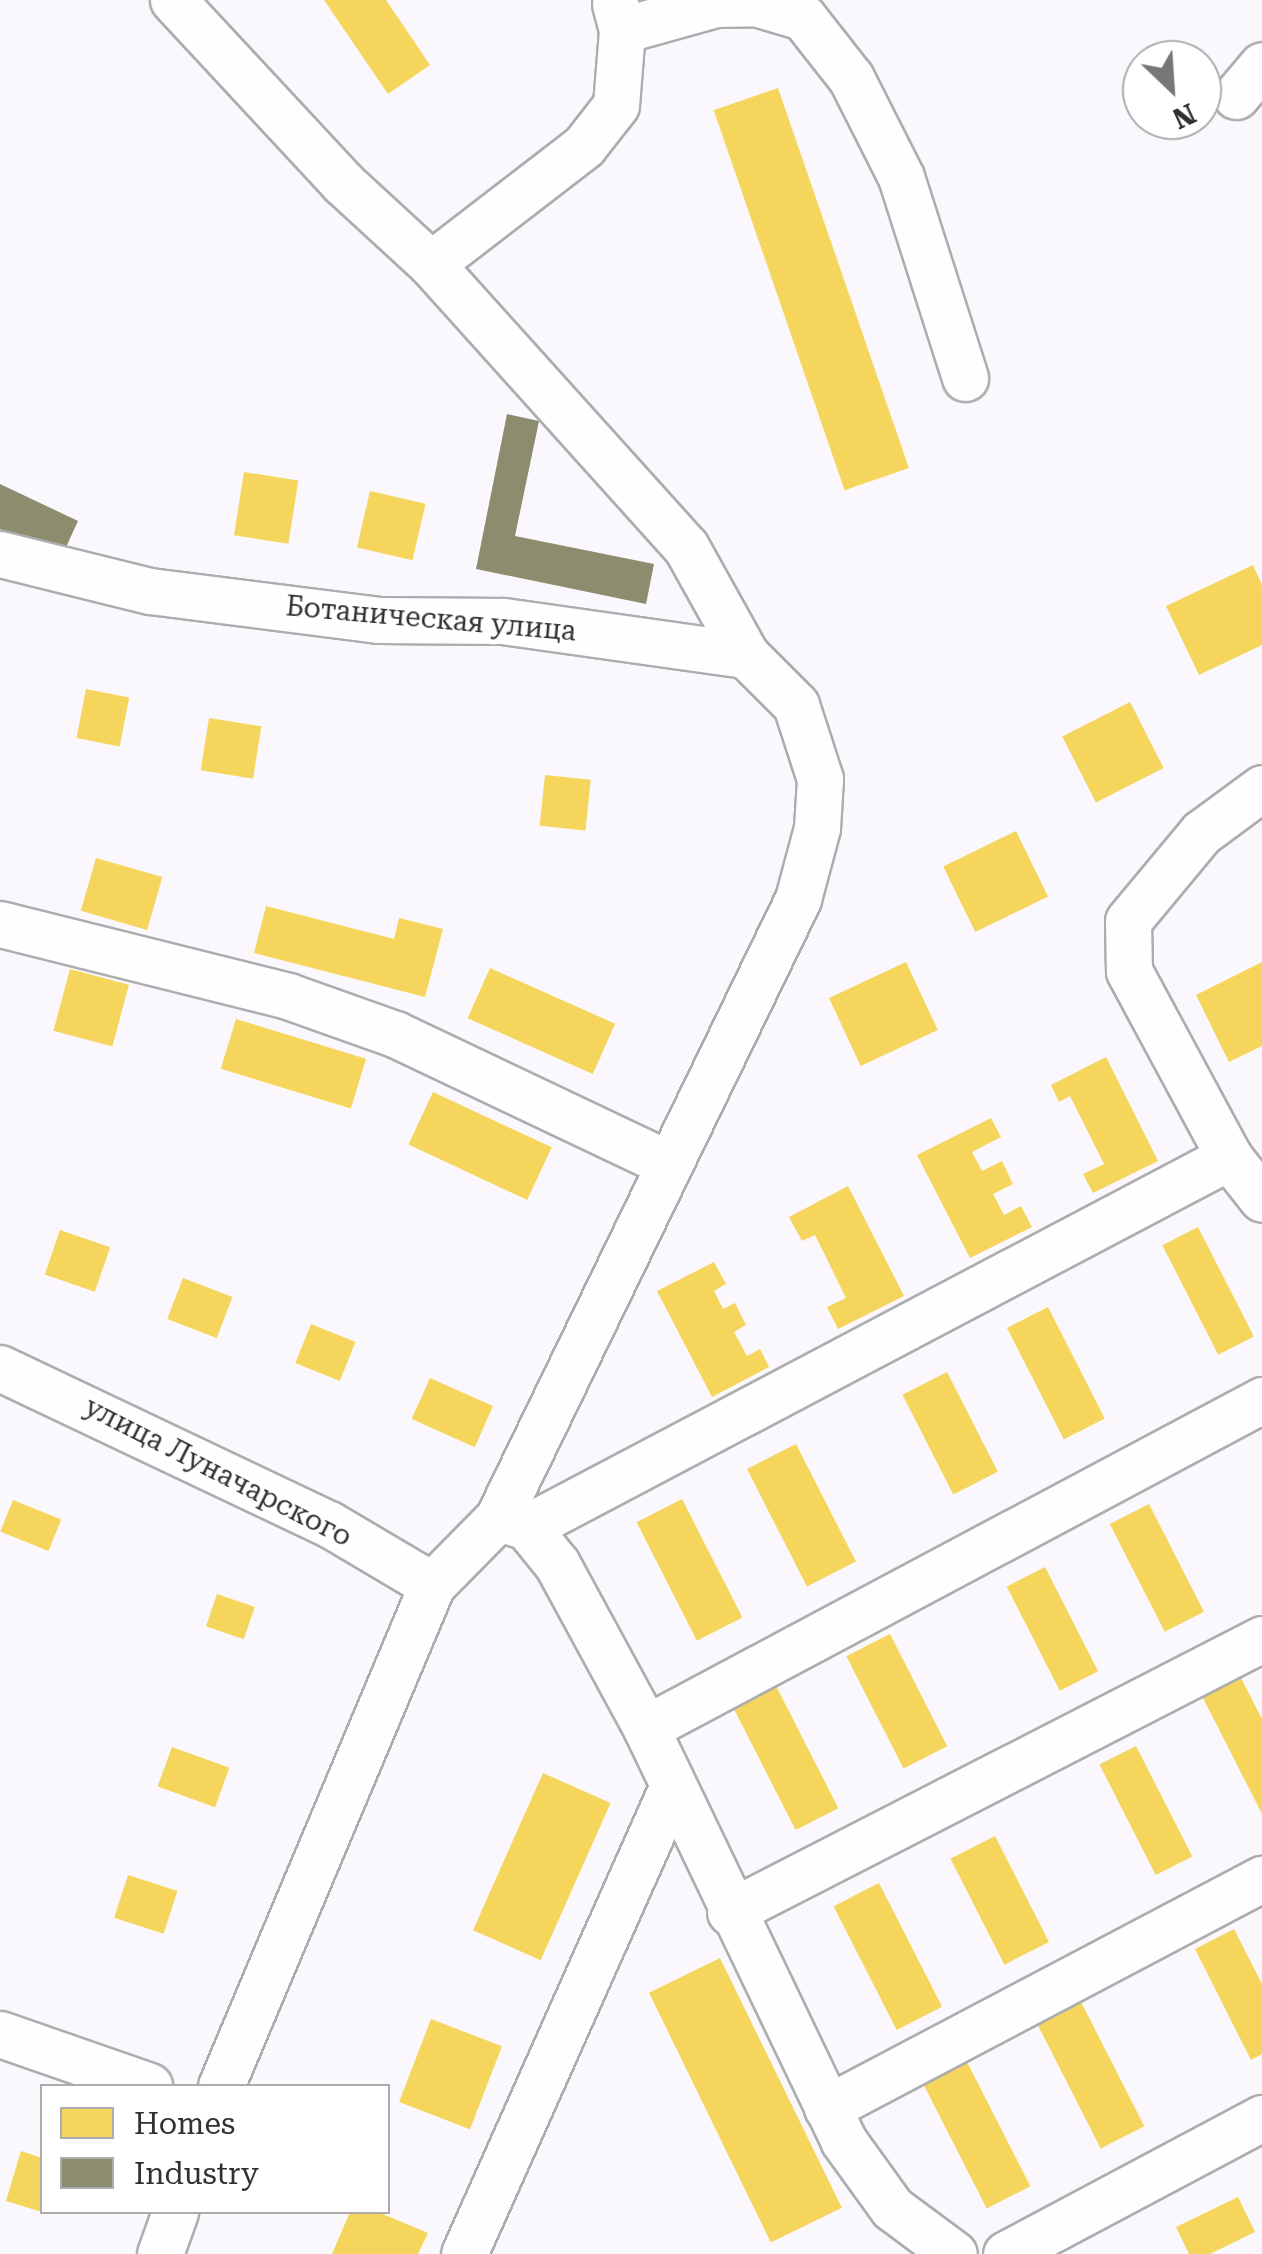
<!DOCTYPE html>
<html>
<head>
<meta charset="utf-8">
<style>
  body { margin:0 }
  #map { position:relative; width:1262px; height:2254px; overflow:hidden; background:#faf8fc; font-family:"Roboto Serif",serif }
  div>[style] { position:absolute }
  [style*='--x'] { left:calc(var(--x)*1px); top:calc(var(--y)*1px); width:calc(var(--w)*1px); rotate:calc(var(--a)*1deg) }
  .homes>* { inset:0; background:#f6d55c; transform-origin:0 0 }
  .industry>* { inset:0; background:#8c8c6e }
  .roads { filter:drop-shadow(2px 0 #adacae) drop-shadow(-2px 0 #adacae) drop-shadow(0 2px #adacae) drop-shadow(0 -2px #adacae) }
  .minor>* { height:45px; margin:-22.5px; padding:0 22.5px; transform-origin:22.5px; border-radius:22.5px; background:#fefeff }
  span { translate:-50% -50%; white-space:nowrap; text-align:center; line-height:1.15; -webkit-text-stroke:10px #fff; paint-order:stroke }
  .street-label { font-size:28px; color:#313033 }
  .legend { position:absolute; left:40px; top:2084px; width:350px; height:130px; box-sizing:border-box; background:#fff; border:2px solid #adacad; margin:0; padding:12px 18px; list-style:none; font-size:30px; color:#313033 }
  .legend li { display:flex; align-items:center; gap:20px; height:50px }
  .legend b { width:50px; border:2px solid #adacad }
  .north { position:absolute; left:1122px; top:40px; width:100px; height:100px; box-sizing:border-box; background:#fff; border:2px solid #adacad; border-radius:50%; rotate:155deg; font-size:28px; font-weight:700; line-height:40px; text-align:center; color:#313033 }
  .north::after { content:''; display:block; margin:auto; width:35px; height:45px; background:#777679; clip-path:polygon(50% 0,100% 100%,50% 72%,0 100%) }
</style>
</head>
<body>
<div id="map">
  <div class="homes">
    <i style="clip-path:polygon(324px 0,386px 0,430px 65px,388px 94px)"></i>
    <i style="left:778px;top:88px;width:402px;height:68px;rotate:71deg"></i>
    <i style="left:244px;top:472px;width:55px;height:64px;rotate:9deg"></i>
    <i style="left:370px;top:491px;width:57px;height:58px;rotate:13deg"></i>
    <i style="clip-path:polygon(1253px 565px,1262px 585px,1262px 645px,1199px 675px,1166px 606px)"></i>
    <i style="left:86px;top:689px;width:44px;height:50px;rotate:11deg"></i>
    <i style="left:1130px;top:702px;width:74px;height:76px;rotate:63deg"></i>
    <i style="left:209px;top:718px;width:53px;height:53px;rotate:9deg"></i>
    <i style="left:545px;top:775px;width:46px;height:51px;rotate:6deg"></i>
    <i style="left:1016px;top:831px;width:73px;height:81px;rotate:64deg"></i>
    <i style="left:96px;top:858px;width:69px;height:55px;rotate:16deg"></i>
    <i style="clip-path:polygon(266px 906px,394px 939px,399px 918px,443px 929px,425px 997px,254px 953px)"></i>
    <i style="left:906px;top:962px;width:75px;height:85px;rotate:65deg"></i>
    <i style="clip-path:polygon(1262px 962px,1262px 1046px,1229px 1062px,1196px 995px)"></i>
    <i style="left:490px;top:968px;width:137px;height:55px;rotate:24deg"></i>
    <i style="left:70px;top:969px;width:61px;height:64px;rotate:15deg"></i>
    <i style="left:236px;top:1019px;width:136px;height:52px;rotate:17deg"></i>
    <i style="clip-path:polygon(1106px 1057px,1158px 1161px,1093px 1193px,1083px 1174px,1104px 1164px,1070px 1096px,1059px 1102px,1051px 1085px)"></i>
    <i style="left:433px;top:1092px;width:131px;height:58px;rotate:25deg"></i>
    <i style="clip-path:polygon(991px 1118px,1001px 1137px,972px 1152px,982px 1171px,1002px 1161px,1013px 1184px,993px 1194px,1004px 1215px,1021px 1206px,1032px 1227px,970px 1258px,917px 1155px)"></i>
    <i style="clip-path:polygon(848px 1186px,904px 1296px,838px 1329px,827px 1307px,846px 1298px,815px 1235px,802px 1241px,789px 1217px)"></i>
    <i style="left:1198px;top:1227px;width:123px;height:40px;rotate:63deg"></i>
    <i style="left:60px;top:1230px;width:53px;height:47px;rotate:19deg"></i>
    <i style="clip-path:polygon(714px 1262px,726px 1284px,714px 1291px,723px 1309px,735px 1303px,746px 1325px,734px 1332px,747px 1356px,760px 1349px,769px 1367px,712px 1397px,657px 1291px)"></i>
    <i style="left:183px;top:1278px;width:53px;height:44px;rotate:21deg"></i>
    <i style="left:1048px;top:1307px;width:125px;height:46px;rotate:63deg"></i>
    <i style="left:311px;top:1324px;width:48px;height:42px;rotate:22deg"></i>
    <i style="left:947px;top:1372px;width:112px;height:50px;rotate:63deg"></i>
    <i style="left:430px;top:1378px;width:69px;height:45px;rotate:24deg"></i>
    <i style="left:796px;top:1444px;width:132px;height:55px;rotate:63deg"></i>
    <i style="left:682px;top:1499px;width:133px;height:51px;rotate:63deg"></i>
    <i style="left:13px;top:1500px;width:52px;height:34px;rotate:22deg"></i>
    <i style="left:1149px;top:1504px;width:121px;height:44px;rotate:63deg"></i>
    <i style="left:1045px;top:1567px;width:117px;height:43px;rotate:63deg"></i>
    <i style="left:217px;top:1594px;width:40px;height:34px;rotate:19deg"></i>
    <i style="left:890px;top:1634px;width:126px;height:49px;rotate:63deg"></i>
    <i style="clip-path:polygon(1239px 1674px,1262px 1719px,1262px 1814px,1201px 1694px)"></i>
    <i style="left:773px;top:1680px;width:144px;height:48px;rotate:63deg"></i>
    <i style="left:1136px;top:1746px;width:124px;height:41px;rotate:63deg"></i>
    <i style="left:172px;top:1747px;width:61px;height:42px;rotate:20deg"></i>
    <i style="left:543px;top:1773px;width:74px;height:172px;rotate:24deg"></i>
    <i style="left:995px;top:1836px;width:119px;height:50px;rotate:63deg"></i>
    <i style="left:128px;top:1875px;width:52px;height:45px;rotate:18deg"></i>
    <i style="left:879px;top:1883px;width:139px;height:51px;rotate:63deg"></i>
    <i style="clip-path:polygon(1234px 1929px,1262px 1984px,1262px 2054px,1251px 2060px,1195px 1949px)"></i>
    <i style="left:720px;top:1958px;width:278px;height:79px;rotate:64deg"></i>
    <i style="left:1079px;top:1998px;width:144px;height:49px;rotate:63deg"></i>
    <i style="left:431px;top:2019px;width:76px;height:89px;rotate:21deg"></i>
    <i style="left:965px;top:2058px;width:144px;height:49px;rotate:63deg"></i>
    <i style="clip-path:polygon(21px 2151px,42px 2158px,42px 2212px,6px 2201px)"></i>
    <i style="clip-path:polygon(1238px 2197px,1255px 2232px,1210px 2254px,1189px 2254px,1176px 2227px)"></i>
    <i style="clip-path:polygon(350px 2212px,378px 2212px,428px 2233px,418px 2254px,332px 2254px)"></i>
  </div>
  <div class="industry">
    <i style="clip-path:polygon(507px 414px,539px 421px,515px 536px,654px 564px,646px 604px,476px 569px)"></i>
    <i style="clip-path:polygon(0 484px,78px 521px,61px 558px,0 529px)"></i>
  </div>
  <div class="roads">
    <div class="minor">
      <i style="--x:173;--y:0;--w:250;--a:47.1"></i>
      <i style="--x:343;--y:183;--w:120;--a:42.6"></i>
      <i style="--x:431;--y:264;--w:381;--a:48"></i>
      <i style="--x:686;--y:547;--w:124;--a:60.9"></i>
      <i style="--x:746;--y:655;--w:71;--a:45"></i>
      <i style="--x:796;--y:705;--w:78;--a:72"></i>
      <i style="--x:820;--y:779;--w:49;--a:93.5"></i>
      <i style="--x:817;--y:828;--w:73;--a:105"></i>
      <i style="--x:798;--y:899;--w:688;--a:115.86"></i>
      <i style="--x:498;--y:1518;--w:94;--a:134.6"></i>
      <i style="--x:432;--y:1585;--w:544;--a:112.84"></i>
      <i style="--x:622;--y:30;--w:98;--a:-15.5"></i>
      <i style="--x:716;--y:4;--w:39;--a:-1"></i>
      <i style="--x:755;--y:3;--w:50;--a:16.3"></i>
      <i style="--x:803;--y:17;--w:78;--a:51.8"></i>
      <i style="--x:851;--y:78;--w:111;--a:63.2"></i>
      <i style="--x:901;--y:177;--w:211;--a:72.3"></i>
      <i style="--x:1236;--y:96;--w:40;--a:-50"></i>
      <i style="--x:431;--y:264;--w:193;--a:-37.6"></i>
      <i style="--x:584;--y:146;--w:52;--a:-52"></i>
      <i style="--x:616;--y:105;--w:75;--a:-85.4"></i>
      <i style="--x:622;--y:30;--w:27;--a:-105"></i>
      <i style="--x:0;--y:554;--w:154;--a:13.9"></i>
      <i style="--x:150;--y:591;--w:230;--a:7.2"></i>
      <i style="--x:378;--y:620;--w:125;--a:0.5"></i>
      <i style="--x:503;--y:621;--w:245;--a:8"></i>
      <i style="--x:1262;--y:788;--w:76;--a:143.6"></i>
      <i style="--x:1201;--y:833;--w:114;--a:129.7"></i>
      <i style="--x:1128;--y:921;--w:50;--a:88.9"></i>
      <i style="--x:1129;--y:971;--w:211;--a:61.7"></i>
      <i style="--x:1229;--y:1157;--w:53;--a:51.8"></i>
      <i style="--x:0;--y:924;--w:297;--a:14"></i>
      <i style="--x:288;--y:996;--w:114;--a:19.6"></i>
      <i style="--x:395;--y:1034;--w:303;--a:25.4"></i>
      <i style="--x:0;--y:1368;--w:364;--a:25.4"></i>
      <i style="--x:329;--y:1524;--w:120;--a:30.6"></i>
      <i style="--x:498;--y:1518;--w:30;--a:17"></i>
      <i style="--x:527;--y:1527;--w:48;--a:51"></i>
      <i style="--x:557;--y:1564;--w:187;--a:61.5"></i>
      <i style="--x:646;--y:1728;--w:457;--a:64.4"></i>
      <i style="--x:843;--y:2140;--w:84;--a:54.2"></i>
      <i style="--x:892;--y:2208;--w:77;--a:36.6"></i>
      <i style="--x:527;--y:1527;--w:794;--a:-27.79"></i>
      <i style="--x:646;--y:1728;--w:698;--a:-28.03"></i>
      <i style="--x:730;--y:1912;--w:598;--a:-27.16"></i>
      <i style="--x:0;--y:2034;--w:158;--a:19.2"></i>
      <i style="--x:827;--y:2108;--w:492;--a:-27.8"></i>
      <i style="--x:160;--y:2254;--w:45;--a:-70.3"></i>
      <i style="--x:464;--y:2254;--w:508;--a:-65.96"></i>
      <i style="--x:1006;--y:2254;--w:290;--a:-28"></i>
    </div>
  </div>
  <div class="street-label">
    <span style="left:431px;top:619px;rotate:5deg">Ботаническая улица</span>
    <span style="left:218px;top:1472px;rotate:27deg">улица Луначарского</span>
  </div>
  <ul class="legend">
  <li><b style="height:28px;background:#f6d55c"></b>Homes</li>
  <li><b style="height:28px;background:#8c8c6e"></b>Industry</li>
  </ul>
  <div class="north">N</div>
</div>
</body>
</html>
